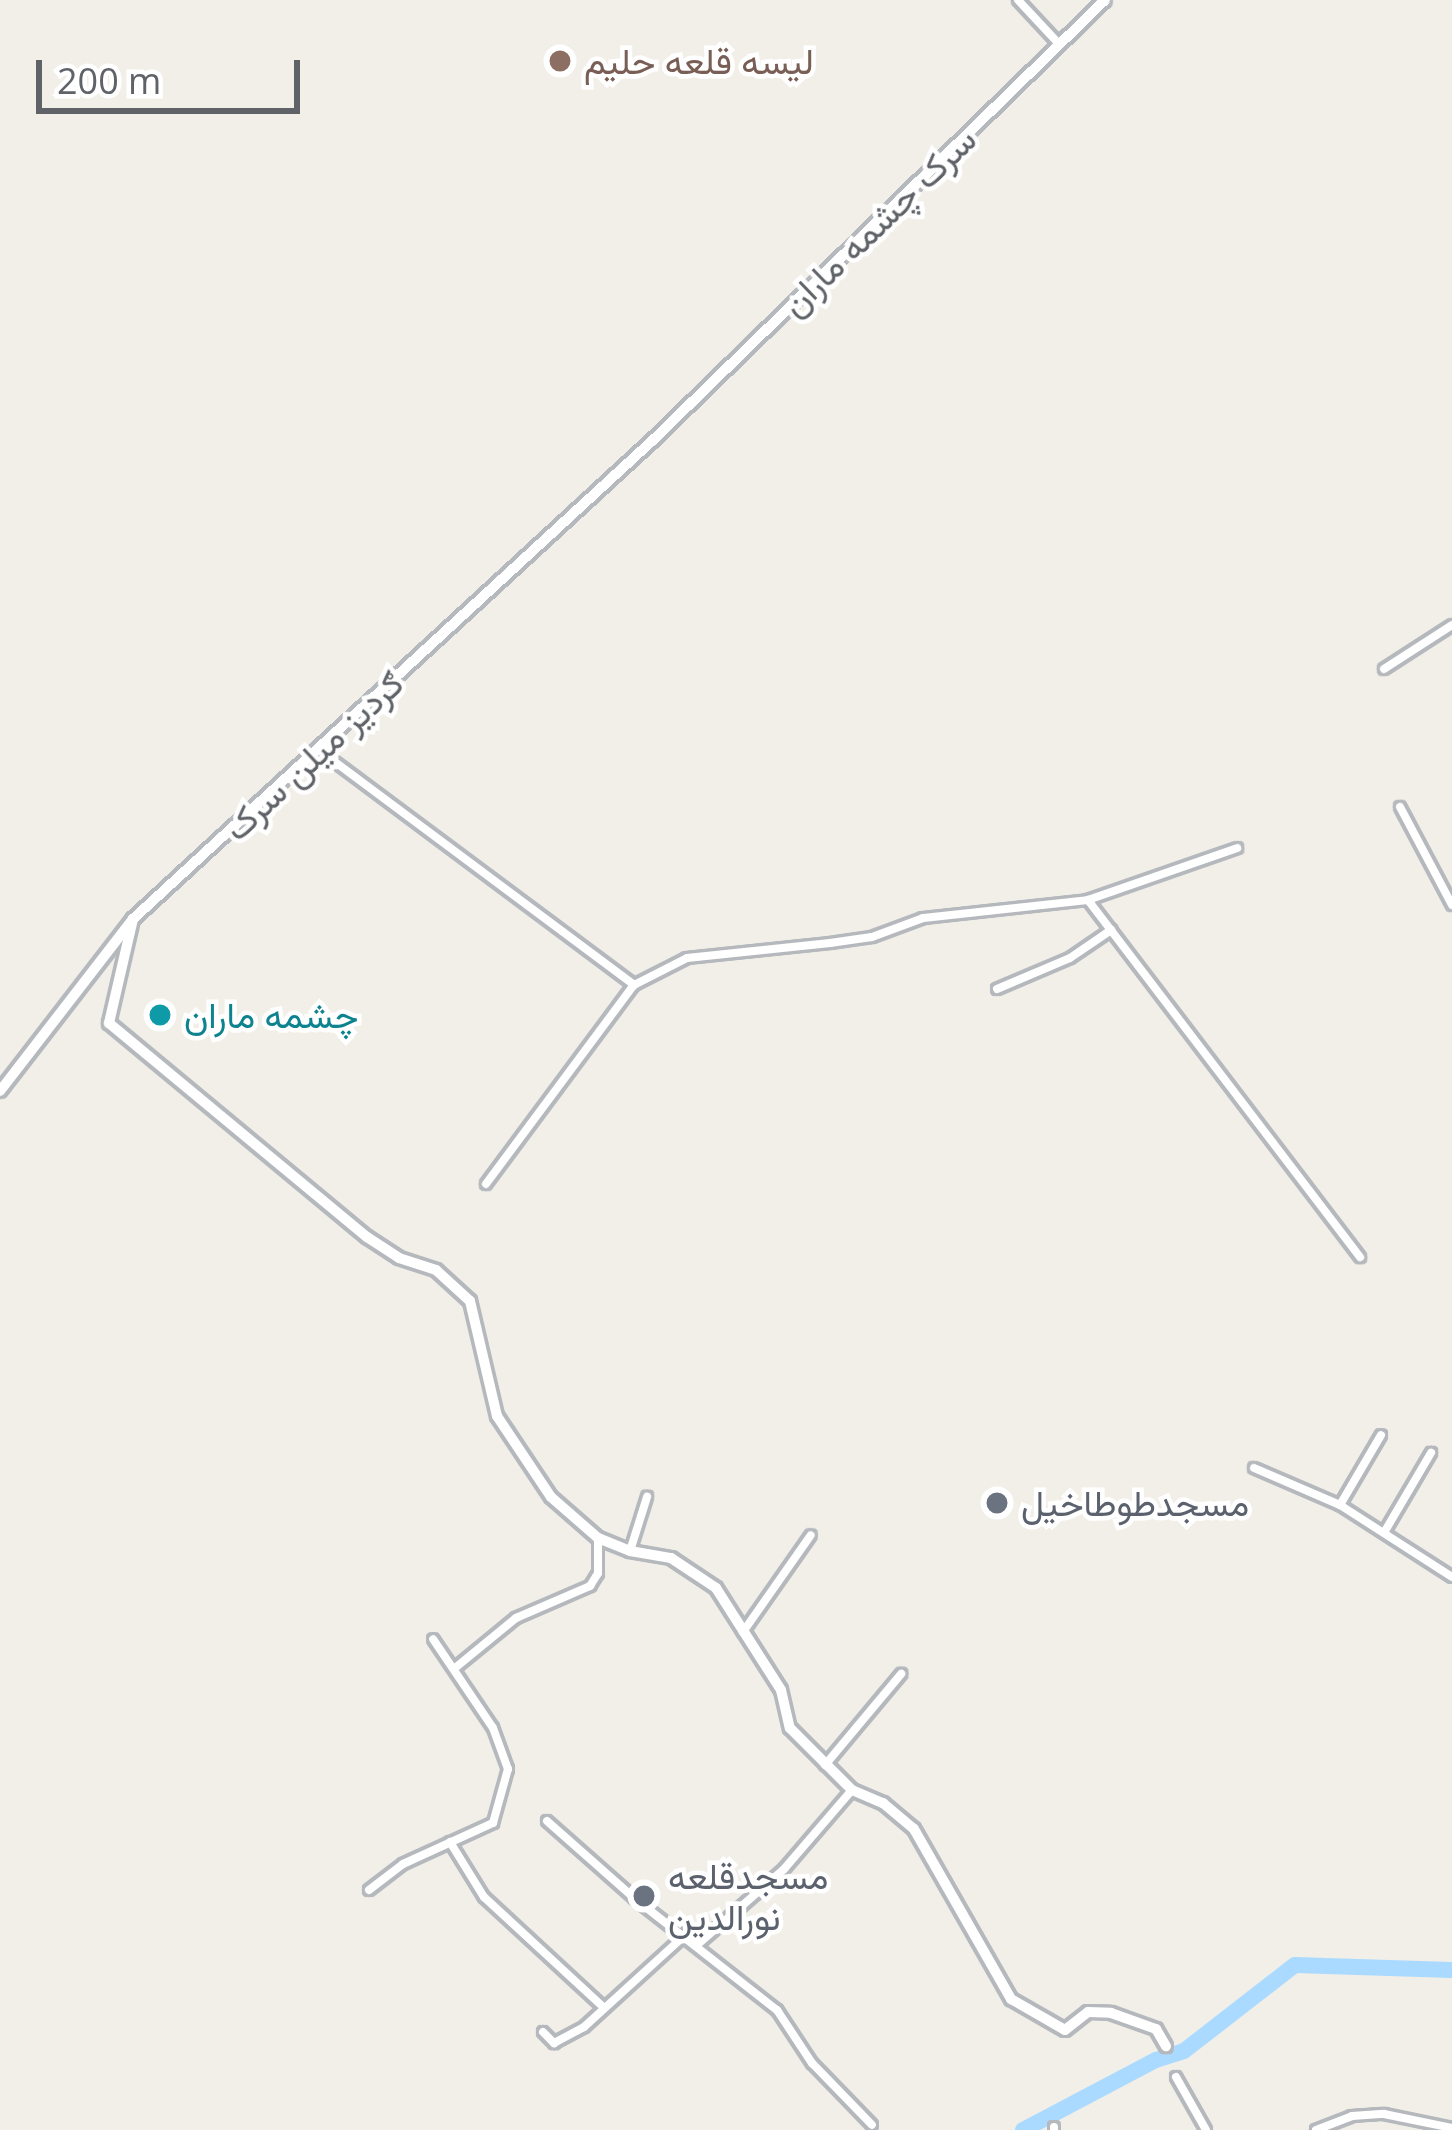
<!DOCTYPE html>
<html>
<head>
<meta charset="utf-8">
<style>
  body { margin:0 }
  #map { position:relative; width:1452px; height:2130px; overflow:hidden; background:#f1efe8; font-family:"Open Sans",Vazirmatn,sans-serif }
  div>[style] { position:absolute }
  [style*='--x'] { left:calc(var(--x)*1px); top:calc(var(--y)*1px); width:calc(var(--w)*1px); rotate:calc(var(--a)*1deg) }
  .river>* { height:16px; margin:-8px; padding:0 8px; transform-origin:8px; border-radius:8px; background:#aadaff }
  .roads { filter:drop-shadow(3px 0 #b5b8bc) drop-shadow(-3px 0 #b5b8bc) drop-shadow(0 3px #b5b8bc) drop-shadow(0 -3px #b5b8bc) }
  .street>* { height:8px; margin:-4px; padding:0 4px; transform-origin:4px; border-radius:4px; background:#fff }
  .secondary>* { height:10px; margin:-5px; padding:0 5px; transform-origin:5px; border-radius:5px; background:#fff }
  .dots>* { width:33px; height:33px; translate:-50% -50%; box-sizing:border-box; border:6px solid #fff; border-radius:50% }
  span { translate:-50% -50%; white-space:nowrap; text-align:center; line-height:1.15; -webkit-text-stroke:9px #fff; paint-order:stroke }
  .education-label { font-size:36px; color:#785e54 }
  .left { translate:0 -50%; text-align:left }
  .street-label { font-size:36px; color:#5f6368 }
  .culture-label { font-size:36px; color:#0d838f }
  .worship-label { font-size:36px; color:#5b616d }
  .scale { position:absolute; left:36px; top:60px; width:264px; height:54px; box-sizing:border-box; border:6px solid #5f6368; border-top:0; padding-left:15px; font-size:36px; line-height:42px; white-space:nowrap; color:#5f6368; -webkit-text-stroke:9px #fff; paint-order:stroke }
</style>
</head>
<body>
<div id="map">
  <div class="river">
    <i style="--x:1023;--y:2130;--w:150;--a:-27.8"></i>
    <i style="--x:1156;--y:2060;--w:29;--a:-18"></i>
    <i style="--x:1184;--y:2051;--w:140;--a:-37.8"></i>
    <i style="--x:1295;--y:1965;--w:157;--a:1.8"></i>
  </div>
  <div class="roads">
    <div class="street">
      <i style="--x:1018;--y:0;--w:60;--a:47"></i>
      <i style="--x:1384;--y:669;--w:81;--a:-32.9"></i>
      <i style="--x:319;--y:750;--w:393;--a:36.7"></i>
      <i style="--x:1400;--y:807;--w:111;--a:62"></i>
      <i style="--x:1088;--y:900;--w:449;--a:52.7"></i>
      <i style="--x:997;--y:989;--w:79;--a:-23"></i>
      <i style="--x:1070;--y:958;--w:50;--a:-34.3"></i>
      <i style="--x:486;--y:1184;--w:248;--a:-53.4"></i>
      <i style="--x:634;--y:985;--w:59;--a:-27"></i>
      <i style="--x:687;--y:958;--w:144;--a:-6"></i>
      <i style="--x:830;--y:943;--w:42;--a:-8.1"></i>
      <i style="--x:872;--y:937;--w:54;--a:-20.4"></i>
      <i style="--x:923;--y:918;--w:166;--a:-6.2"></i>
      <i style="--x:1088;--y:900;--w:158;--a:-19.2"></i>
      <i style="--x:1254;--y:1468;--w:94;--a:23.3"></i>
      <i style="--x:1340;--y:1505;--w:133;--a:32.7"></i>
      <i style="--x:1340;--y:1505;--w:81;--a:-59.6"></i>
      <i style="--x:1385;--y:1531;--w:91;--a:-59.5"></i>
      <i style="--x:630;--y:1551;--w:57;--a:-72.5"></i>
      <i style="--x:743;--y:1632;--w:118;--a:-55"></i>
      <i style="--x:455;--y:1668;--w:79;--a:-39.3"></i>
      <i style="--x:516;--y:1618;--w:81;--a:-23.4"></i>
      <i style="--x:590;--y:1586;--w:15;--a:-58"></i>
      <i style="--x:598;--y:1573;--w:35;--a:-90"></i>
      <i style="--x:825;--y:1765;--w:119;--a:-50.1"></i>
      <i style="--x:547;--y:1821;--w:116;--a:41.5"></i>
      <i style="--x:634;--y:1898;--w:182;--a:38.1"></i>
      <i style="--x:777;--y:2010;--w:64;--a:56.6"></i>
      <i style="--x:812;--y:2063;--w:86;--a:45.9"></i>
      <i style="--x:450;--y:1842;--w:65;--a:58.3"></i>
      <i style="--x:484;--y:1897;--w:162;--a:42.7"></i>
      <i style="--x:369;--y:1890;--w:43;--a:-37.4"></i>
      <i style="--x:403;--y:1864;--w:99;--a:-24.5"></i>
      <i style="--x:493;--y:1823;--w:56;--a:-74.5"></i>
      <i style="--x:508;--y:1769;--w:44;--a:-110.1"></i>
      <i style="--x:493;--y:1728;--w:107;--a:-124"></i>
      <i style="--x:697;--y:1945;--w:116;--a:-41.1"></i>
      <i style="--x:784;--y:1869;--w:104;--a:-49.3"></i>
      <i style="--x:543;--y:2032;--w:16;--a:45"></i>
      <i style="--x:554;--y:2043;--w:34;--a:-28"></i>
      <i style="--x:584;--y:2027;--w:135;--a:-42.3"></i>
      <i style="--x:1176;--y:2077;--w:61;--a:60.5"></i>
      <i style="--x:1054;--y:2127;--w:3;--a:90"></i>
      <i style="--x:1316;--y:2130;--w:39;--a:-21"></i>
      <i style="--x:1352;--y:2116;--w:32;--a:-4"></i>
      <i style="--x:1384;--y:2114;--w:69;--a:11.6"></i>
    </div>
    <div class="secondary">
      <i style="--x:133;--y:919;--w:107;--a:103"></i>
      <i style="--x:109;--y:1023;--w:335;--a:39.7"></i>
      <i style="--x:367;--y:1237;--w:38;--a:33"></i>
      <i style="--x:399;--y:1258;--w:39;--a:18"></i>
      <i style="--x:436;--y:1270;--w:46;--a:42.4"></i>
      <i style="--x:470;--y:1301;--w:118;--a:76.8"></i>
      <i style="--x:497;--y:1416;--w:97;--a:56.3"></i>
      <i style="--x:551;--y:1497;--w:62;--a:41.1"></i>
      <i style="--x:598;--y:1538;--w:35;--a:22"></i>
      <i style="--x:630;--y:1551;--w:42;--a:9.7"></i>
      <i style="--x:671;--y:1558;--w:54;--a:33.7"></i>
      <i style="--x:716;--y:1588;--w:121;--a:57.5"></i>
      <i style="--x:781;--y:1690;--w:39;--a:77"></i>
      <i style="--x:790;--y:1728;--w:88;--a:45"></i>
      <i style="--x:852;--y:1790;--w:34;--a:23"></i>
      <i style="--x:883;--y:1803;--w:40;--a:40"></i>
      <i style="--x:914;--y:1829;--w:196;--a:60.3"></i>
      <i style="--x:1011;--y:1999;--w:62;--a:29.9"></i>
      <i style="--x:1065;--y:2030;--w:29;--a:-38"></i>
      <i style="--x:1088;--y:2012;--w:23;--a:2"></i>
      <i style="--x:1111;--y:2013;--w:48;--a:19.6"></i>
      <i style="--x:1156;--y:2029;--w:20;--a:60"></i>
      <i style="--x:0;--y:1091;--w:217;--a:-52.3"></i>
      <i style="--x:133;--y:919;--w:706;--a:-42.65"></i>
      <i style="--x:652;--y:441;--w:632;--a:-44.23"></i>
    </div>
  </div>
  <div class="dots">
    <i style="left:560px;top:61px;background:#8d6e63"></i>
    <i style="left:160px;top:1015px;background:#0f9aa8"></i>
    <i style="left:997px;top:1503px;background:#6b7280"></i>
    <i style="left:644px;top:1896px;background:#6b7280"></i>
  </div>
  <div class="education-label">
    <span class="left" style="left:584px;top:61px">لیسه قلعه حلیم</span>
  </div>
  <div class="street-label">
    <span style="left:878px;top:221px;rotate:-44deg">سرک چشمه ماران</span>
    <span style="left:313px;top:755px;rotate:-43deg">ګردیز میلن سرک</span>
  </div>
  <div class="culture-label">
    <span class="left" style="left:184px;top:1015px">چشمه ماران</span>
  </div>
  <div class="worship-label">
    <span class="left" style="left:1021px;top:1503px">مسجدطوطاخیل</span>
    <span class="left" style="left:668px;top:1896px">مسجدقلعه<br>نورالدین</span>
  </div>
  <div class="scale">200 m</div>
</div>
</body>
</html>
